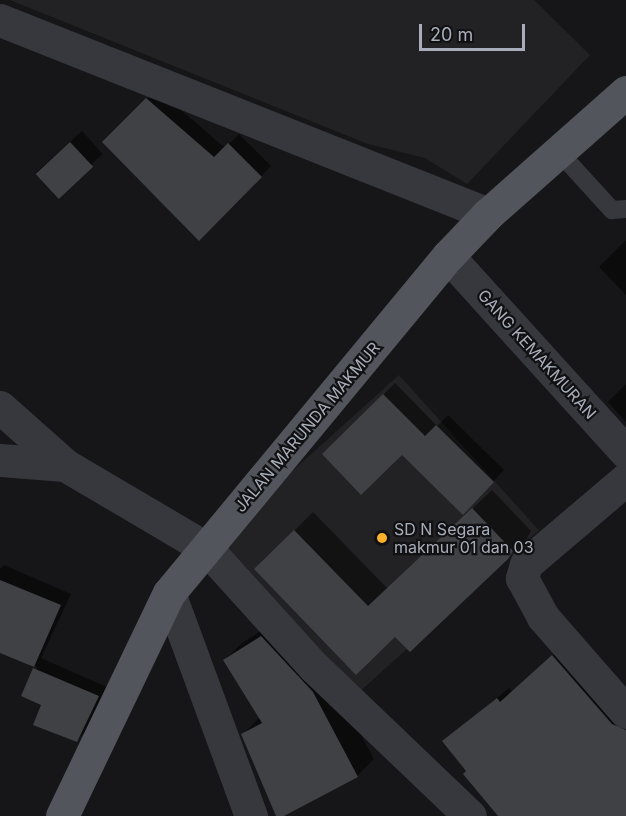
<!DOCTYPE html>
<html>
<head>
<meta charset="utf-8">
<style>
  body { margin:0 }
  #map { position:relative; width:626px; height:816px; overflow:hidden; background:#161618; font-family:Inter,sans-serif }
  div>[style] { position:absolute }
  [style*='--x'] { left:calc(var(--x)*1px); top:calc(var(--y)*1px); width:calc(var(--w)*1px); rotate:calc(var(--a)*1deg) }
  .built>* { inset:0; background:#222225; transform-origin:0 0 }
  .shadow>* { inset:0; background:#0007; transform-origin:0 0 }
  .building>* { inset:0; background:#404145; transform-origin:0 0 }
  .service>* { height:18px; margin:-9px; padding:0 9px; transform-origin:9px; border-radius:9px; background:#37383d }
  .minor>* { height:33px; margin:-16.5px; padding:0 16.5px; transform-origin:16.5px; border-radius:16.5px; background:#37383d }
  .primary>* { height:33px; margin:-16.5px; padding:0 16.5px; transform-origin:16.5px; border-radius:16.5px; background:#52555c }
  .dots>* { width:16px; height:16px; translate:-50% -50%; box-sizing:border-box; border:3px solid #111113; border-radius:50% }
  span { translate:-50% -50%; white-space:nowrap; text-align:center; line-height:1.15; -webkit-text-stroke:4.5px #111113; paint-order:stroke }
  .street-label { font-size:16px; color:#a7adb9 }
  .poi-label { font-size:16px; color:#a7adb9 }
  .left { translate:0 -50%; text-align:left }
  .scale { position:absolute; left:419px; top:24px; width:106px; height:27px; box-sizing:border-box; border:3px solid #a7adb9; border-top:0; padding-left:8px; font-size:18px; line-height:21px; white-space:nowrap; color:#a7adb9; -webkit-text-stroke:4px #111113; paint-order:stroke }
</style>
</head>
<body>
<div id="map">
  <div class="built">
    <i style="clip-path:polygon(10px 0,534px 0,590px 55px,467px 184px,425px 158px,368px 144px)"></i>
    <i style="left:399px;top:375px;width:209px;height:245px;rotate:48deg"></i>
  </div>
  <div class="shadow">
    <i style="clip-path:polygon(157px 89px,225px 148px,239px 134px,271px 166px,199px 239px,104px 142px)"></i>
    <i style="left:82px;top:131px;width:31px;height:62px;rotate:48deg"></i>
    <i style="clip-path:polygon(626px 240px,626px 295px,599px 267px)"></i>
    <i style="clip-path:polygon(395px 383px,437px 426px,448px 415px,504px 470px,463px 513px,402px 452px,324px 454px)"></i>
    <i style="clip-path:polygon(626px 384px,626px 422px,608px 402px)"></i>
    <i style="clip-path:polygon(492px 490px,531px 531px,527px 538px,507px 558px,395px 635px,256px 569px,313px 512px,388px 589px)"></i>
    <i style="clip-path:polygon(4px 565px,71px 594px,41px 658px,107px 687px,86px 731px,76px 741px,43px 704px,37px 667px,0 651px,0 569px)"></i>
    <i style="clip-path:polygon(278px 620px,329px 675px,374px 759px,357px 776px,281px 816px,243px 734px,260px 717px,225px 660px,242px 643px)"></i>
    <i style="clip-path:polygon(563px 646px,626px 715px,626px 808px,617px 816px,500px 816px,444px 741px,509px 688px,512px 692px)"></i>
  </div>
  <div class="building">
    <i style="clip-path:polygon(146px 98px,214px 157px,228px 143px,262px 177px,199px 241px,102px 142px)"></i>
    <i style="left:70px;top:142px;width:34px;height:47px;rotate:47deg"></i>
    <i style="clip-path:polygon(383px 394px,425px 436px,436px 425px,494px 482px,463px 515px,402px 455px,361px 495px,322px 454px)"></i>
    <i style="clip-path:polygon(472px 508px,513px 551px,508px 559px,410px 652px,395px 637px,356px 675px,254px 569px,294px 530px,368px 606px)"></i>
    <i style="clip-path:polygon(0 580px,61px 605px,34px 667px,0 653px)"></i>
    <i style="clip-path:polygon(261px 636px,313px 692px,358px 777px,284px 816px,276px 816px,241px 734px,262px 723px,223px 660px)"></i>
    <i style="clip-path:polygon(552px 655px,612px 724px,626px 730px,626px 816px,498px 816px,463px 774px,466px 771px,442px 741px,497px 698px,500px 702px)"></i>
    <i style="clip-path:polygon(33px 668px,99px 696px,77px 742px,33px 725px,41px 705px,21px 696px)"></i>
  </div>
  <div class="service">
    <i style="--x:559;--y:152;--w:79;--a:47.6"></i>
    <i style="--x:612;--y:210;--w:14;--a:-4"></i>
  </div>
  <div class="minor">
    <i style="--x:0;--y:20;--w:525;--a:21.68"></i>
    <i style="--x:448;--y:256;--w:265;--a:47.8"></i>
    <i style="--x:0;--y:407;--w:87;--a:41.7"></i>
    <i style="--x:65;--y:465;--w:164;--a:30.5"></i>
    <i style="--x:206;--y:548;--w:159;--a:47.8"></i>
    <i style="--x:313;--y:666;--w:217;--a:43.7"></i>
    <i style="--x:0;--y:460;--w:65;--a:4.4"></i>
    <i style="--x:626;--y:479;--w:131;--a:139.6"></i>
    <i style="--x:526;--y:564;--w:15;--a:106"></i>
    <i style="--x:522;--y:578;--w:44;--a:61.7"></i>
    <i style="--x:543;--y:617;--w:126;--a:48.9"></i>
    <i style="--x:169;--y:593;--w:238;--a:69.8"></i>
  </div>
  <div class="primary">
    <i style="--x:62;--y:816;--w:247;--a:-64.4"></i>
    <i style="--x:169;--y:593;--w:438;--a:-50.4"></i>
    <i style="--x:448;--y:256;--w:58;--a:-46.4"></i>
    <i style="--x:488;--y:214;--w:184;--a:-41.5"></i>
  </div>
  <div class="dots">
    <i style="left:382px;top:538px;background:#fbb12b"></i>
  </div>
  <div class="street-label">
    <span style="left:537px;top:354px;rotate:48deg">GANG KEMAKMURAN</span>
    <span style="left:307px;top:427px;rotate:-50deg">JALAN MARUNDA MAKMUR</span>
  </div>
  <div class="poi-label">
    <span class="left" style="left:394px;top:538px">SD N Segara<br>makmur 01 dan 03</span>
  </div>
  <div class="scale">20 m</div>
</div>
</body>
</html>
